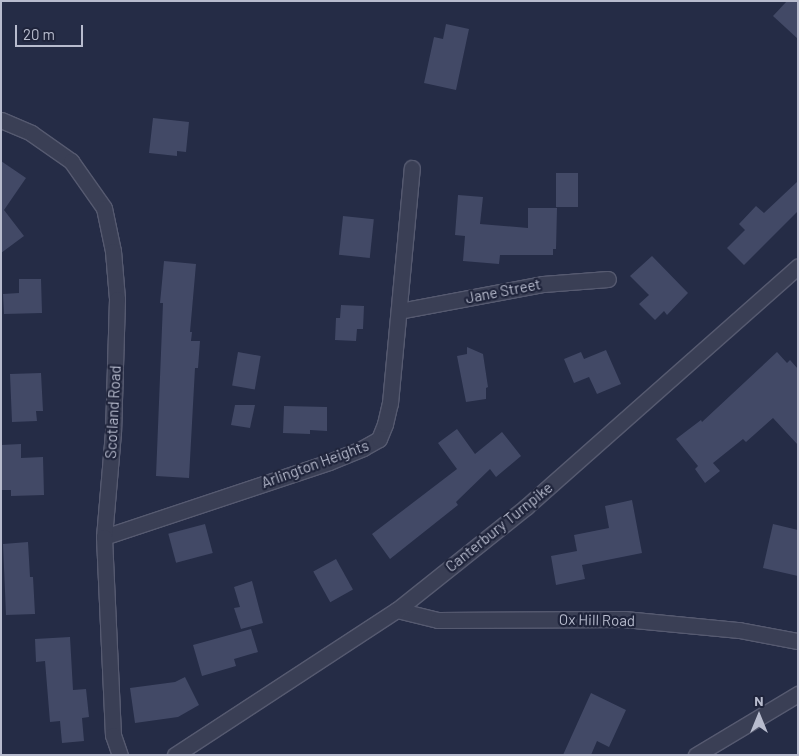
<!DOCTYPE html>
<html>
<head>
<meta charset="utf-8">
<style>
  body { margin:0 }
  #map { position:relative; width:799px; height:756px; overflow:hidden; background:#252c46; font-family:Barlow,sans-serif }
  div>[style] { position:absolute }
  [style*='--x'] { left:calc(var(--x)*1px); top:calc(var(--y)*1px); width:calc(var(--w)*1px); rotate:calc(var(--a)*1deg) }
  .building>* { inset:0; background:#424966; transform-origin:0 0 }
  .roads { filter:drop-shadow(1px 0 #565a70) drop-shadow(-1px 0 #565a70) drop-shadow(0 1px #565a70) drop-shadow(0 -1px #565a70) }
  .minor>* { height:15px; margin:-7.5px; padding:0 7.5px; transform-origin:7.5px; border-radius:7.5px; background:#3a3f55 }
  .tertiary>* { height:15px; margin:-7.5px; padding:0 7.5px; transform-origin:7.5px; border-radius:7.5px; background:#3a3f55 }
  span { translate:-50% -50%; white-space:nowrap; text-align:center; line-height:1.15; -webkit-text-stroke:4.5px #1f243b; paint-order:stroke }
  .street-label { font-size:15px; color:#b8bcce }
  .frame { position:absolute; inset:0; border:2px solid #b8bcce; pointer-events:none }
  .north { position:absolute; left:734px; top:691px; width:50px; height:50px; -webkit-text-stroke:4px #1f243b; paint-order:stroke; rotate:0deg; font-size:14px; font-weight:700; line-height:20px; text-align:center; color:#b8bcce }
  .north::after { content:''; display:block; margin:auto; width:18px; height:22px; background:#b8bcce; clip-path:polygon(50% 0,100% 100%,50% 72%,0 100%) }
  .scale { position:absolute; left:15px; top:25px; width:68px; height:22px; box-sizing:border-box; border:2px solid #b8bcce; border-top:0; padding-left:6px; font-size:15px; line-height:18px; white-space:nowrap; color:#b8bcce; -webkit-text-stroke:4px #1f243b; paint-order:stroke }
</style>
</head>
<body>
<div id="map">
  <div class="building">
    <i style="clip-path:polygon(787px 1px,798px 1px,798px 39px,773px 16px)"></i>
    <i style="clip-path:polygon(446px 24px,469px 29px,456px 90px,424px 83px,434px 37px,443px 39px)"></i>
    <i style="clip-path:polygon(153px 118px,189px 122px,186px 152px,177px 151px,177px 156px,149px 153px)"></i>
    <i style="clip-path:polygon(1px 161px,26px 178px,4px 210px,24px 236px,1px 253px)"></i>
    <i style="left:556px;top:173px;width:22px;height:34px"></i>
    <i style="clip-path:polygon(798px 181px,798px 211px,744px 265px,727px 248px,745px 230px,739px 224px,756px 206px,764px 213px)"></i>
    <i style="clip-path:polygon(458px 195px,483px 197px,480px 224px,528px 228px,528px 208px,557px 208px,556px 249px,553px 249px,553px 255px,500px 255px,499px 264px,463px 261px,465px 236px,455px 235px)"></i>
    <i style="left:343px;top:216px;width:31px;height:39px;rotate:6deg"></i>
    <i style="clip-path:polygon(652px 256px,688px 293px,667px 315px,664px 311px,655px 320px,639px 304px,649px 295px,630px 276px)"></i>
    <i style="clip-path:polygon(164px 261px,196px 264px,190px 332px,192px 332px,191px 341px,200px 341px,198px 368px,195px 368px,189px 478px,156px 476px,163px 303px,160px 303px)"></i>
    <i style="clip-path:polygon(19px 279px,41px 279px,42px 313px,4px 314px,3px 294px,19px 293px)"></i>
    <i style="clip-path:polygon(341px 305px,364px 306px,363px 329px,357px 329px,356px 341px,335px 340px,336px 318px,340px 318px)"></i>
    <i style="clip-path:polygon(467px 347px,483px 354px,488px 387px,486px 388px,486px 399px,466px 402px,457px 356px,467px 354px)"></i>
    <i style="clip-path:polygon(606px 350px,621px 384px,597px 394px,589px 377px,574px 383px,564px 359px,581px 352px,584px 359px)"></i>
    <i style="left:238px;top:352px;width:23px;height:34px;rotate:10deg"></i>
    <i style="clip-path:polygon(777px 352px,787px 363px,790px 360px,798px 369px,798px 445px,773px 418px,746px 442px,743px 439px,713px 463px,720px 471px,705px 483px,695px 469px,698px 466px,676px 439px,701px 420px,702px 422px)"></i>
    <i style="clip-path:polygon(41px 373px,43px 411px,36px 411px,37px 421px,12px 422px,10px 374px)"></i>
    <i style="clip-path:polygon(235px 405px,255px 405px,250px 428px,231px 425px)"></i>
    <i style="clip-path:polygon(284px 406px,327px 407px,327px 431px,310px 430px,310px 434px,283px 433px)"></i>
    <i style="clip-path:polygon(457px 429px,475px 454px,502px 432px,521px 456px,496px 477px,490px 469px,456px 502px,458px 505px,390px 559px,372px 534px,457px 469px,438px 443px)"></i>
    <i style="clip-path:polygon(21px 444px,21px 458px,43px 457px,44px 495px,11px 496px,11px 490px,1px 490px,1px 445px)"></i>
    <i style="clip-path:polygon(632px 500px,642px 553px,582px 565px,585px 579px,556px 585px,551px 556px,577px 551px,574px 535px,609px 528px,605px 506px)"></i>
    <i style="left:205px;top:524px;width:30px;height:38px;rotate:75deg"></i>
    <i style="clip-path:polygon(773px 524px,798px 530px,798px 576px,763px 568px)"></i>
    <i style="clip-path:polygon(28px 542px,30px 577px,33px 577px,35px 614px,6px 615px,3px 544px)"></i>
    <i style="left:336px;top:559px;width:35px;height:26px;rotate:61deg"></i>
    <i style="clip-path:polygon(252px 581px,263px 623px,241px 629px,234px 608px,240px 607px,234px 587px)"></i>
    <i style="clip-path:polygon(251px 629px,258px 652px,234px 659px,236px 666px,202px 676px,193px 645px)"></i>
    <i style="clip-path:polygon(70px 637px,73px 690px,86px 689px,89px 717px,82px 718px,84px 741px,62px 743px,60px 721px,50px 722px,45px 661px,36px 662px,35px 639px)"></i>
    <i style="clip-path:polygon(185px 677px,199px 705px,178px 717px,135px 723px,130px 688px,175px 682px)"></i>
    <i style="clip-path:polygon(591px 693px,626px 710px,609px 747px,597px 741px,591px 755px,563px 755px)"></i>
  </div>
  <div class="roads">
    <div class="minor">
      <i style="--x:399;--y:311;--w:147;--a:-10.6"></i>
      <i style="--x:543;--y:284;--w:65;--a:-4.4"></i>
      <i style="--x:104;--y:537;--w:237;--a:-18.4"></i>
      <i style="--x:329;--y:462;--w:37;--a:-22"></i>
      <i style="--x:363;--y:448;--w:18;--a:-29"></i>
      <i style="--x:379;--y:439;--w:16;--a:-68"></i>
      <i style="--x:385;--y:424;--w:22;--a:-77"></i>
      <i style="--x:390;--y:403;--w:236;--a:-84.7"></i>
      <i style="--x:397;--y:610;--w:42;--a:13.7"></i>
      <i style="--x:438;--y:620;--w:186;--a:-0.3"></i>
      <i style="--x:624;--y:619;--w:116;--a:5.5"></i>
      <i style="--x:739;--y:630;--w:60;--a:10.6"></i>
      <i style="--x:696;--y:755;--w:119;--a:-30.9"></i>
    </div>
    <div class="tertiary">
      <i style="--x:1;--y:120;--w:33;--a:23"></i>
      <i style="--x:31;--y:133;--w:49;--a:35"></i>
      <i style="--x:71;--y:161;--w:57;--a:54.9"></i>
      <i style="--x:104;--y:208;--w:44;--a:78.2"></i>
      <i style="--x:113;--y:251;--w:48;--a:85.2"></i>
      <i style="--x:117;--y:299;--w:133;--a:91.7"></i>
      <i style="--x:113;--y:432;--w:105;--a:94.9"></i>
      <i style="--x:104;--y:537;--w:198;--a:87.4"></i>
      <i style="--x:113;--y:735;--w:21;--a:71"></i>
      <i style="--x:175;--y:755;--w:265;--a:-33.2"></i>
      <i style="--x:397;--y:610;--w:165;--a:-38.6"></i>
      <i style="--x:526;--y:507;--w:363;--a:-41.5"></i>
    </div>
  </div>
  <div class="street-label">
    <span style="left:503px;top:291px;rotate:-11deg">Jane Street</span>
    <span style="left:113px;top:412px;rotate:-87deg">Scotland Road</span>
    <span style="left:315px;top:464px;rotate:-20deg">Arlington Heights</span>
    <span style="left:499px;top:527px;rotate:-39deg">Canterbury Turnpike</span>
    <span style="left:597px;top:620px;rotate:1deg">Ox Hill Road</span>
  </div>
  <div class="frame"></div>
  <div class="north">N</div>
  <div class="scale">20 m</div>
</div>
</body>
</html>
